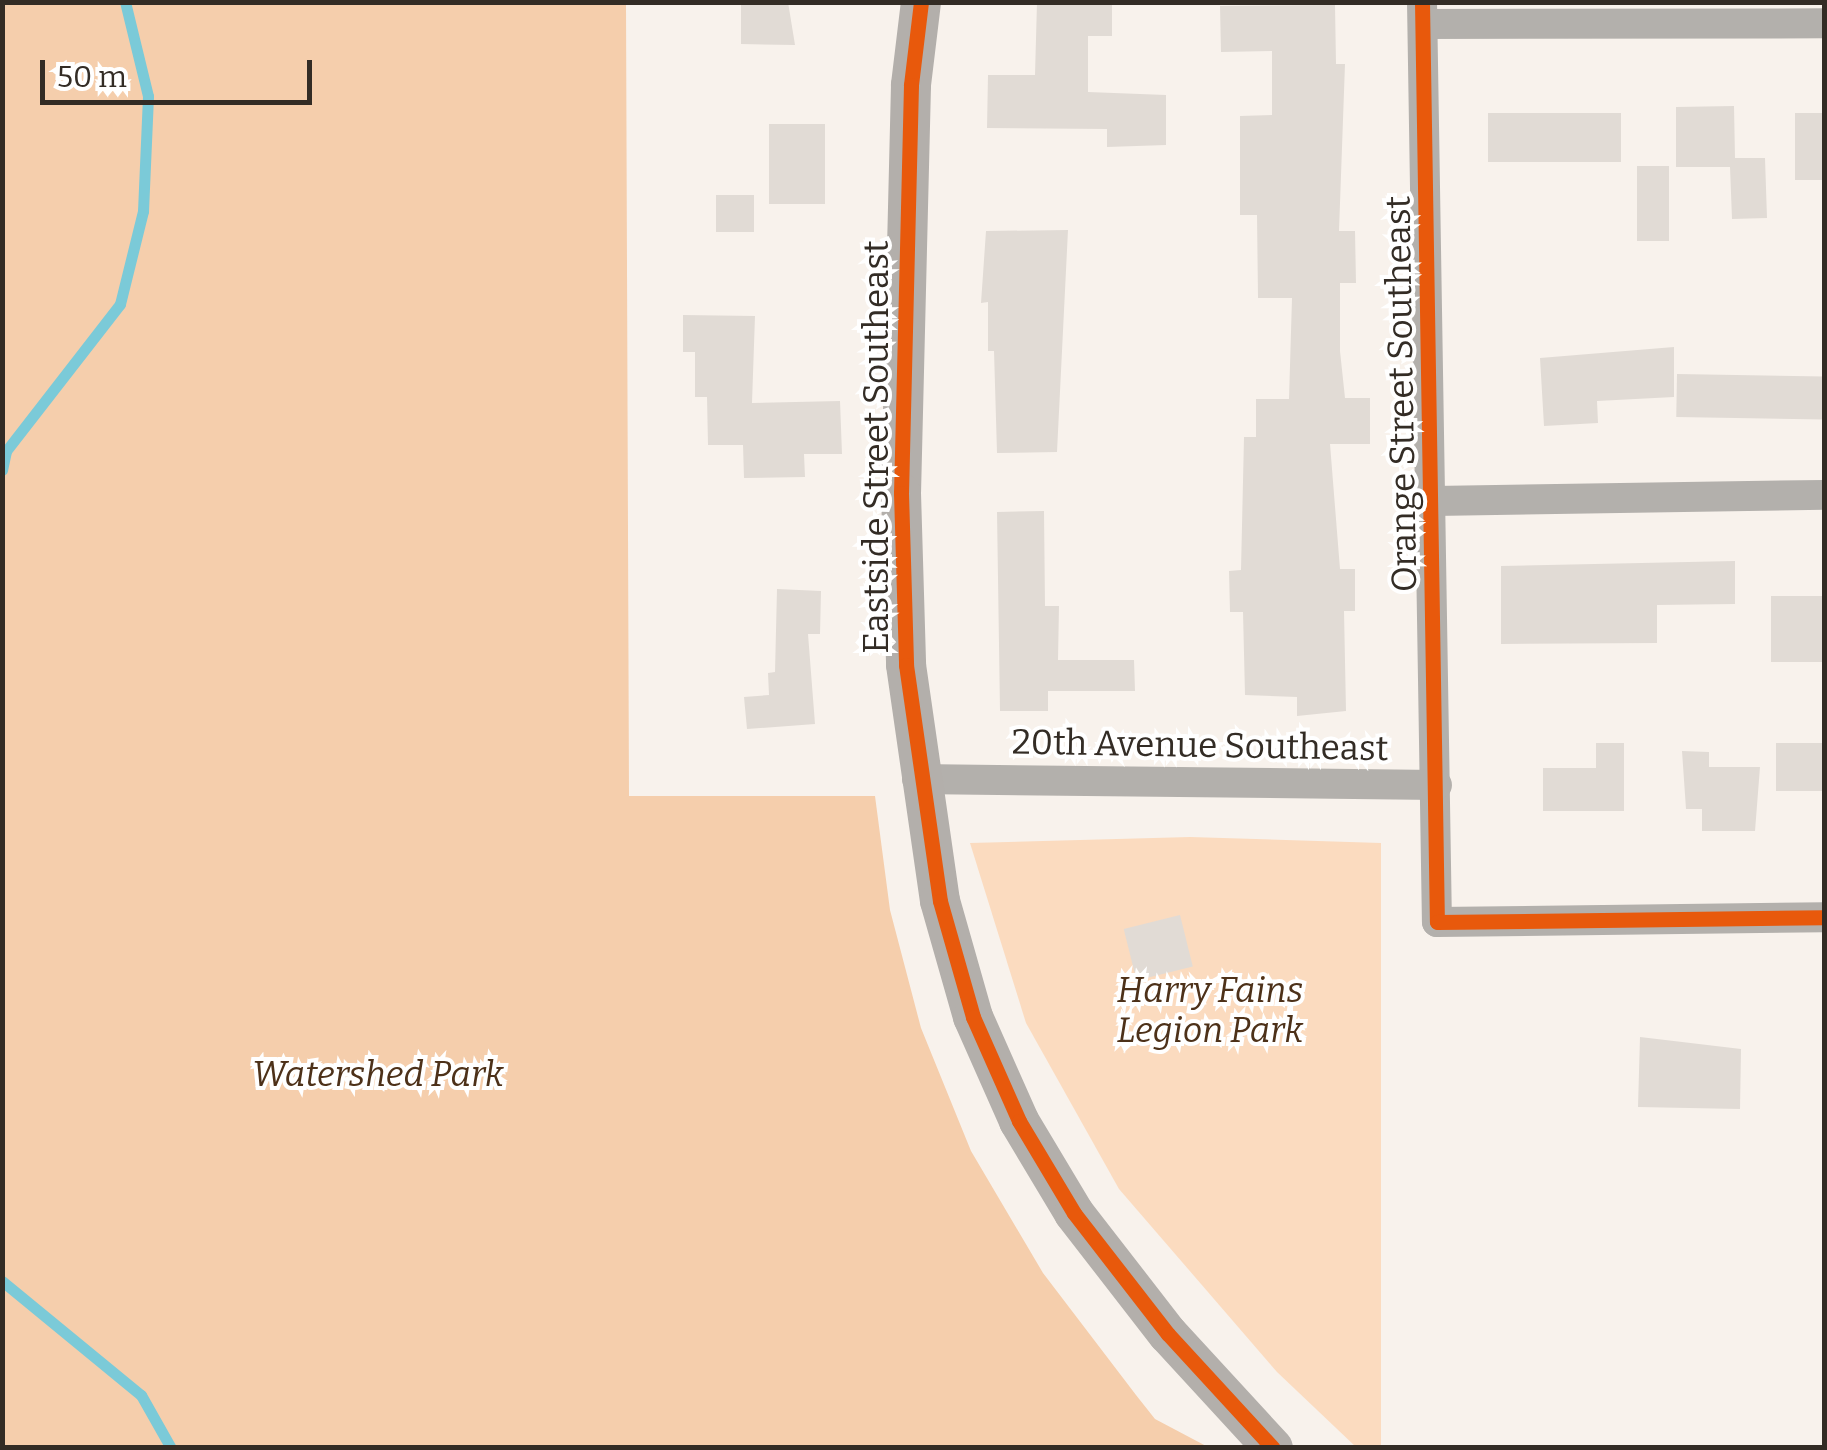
<!DOCTYPE html>
<html>
<head>
<meta charset="utf-8">
<style>
  body { margin:0 }
  #map { position:relative; width:1827px; height:1450px; overflow:hidden; background:#f8f2ec; font-family:Bitter,serif }
  div>[style] { position:absolute }
  [style*='--x'] { left:calc(var(--x)*1px); top:calc(var(--y)*1px); width:calc(var(--w)*1px); rotate:calc(var(--a)*1deg) }
  .green>* { inset:0; background:#fbdbbf }
  .forest>* { inset:0; background:#f5ceac }
  .stream>* { height:11px; margin:-5.5px; padding:0 5.5px; transform-origin:5.5px; border-radius:5.5px; background:#7bcad8 }
  .building>* { inset:0; background:#e1dbd5; transform-origin:0 0 }
  .street>* { height:30px; margin:-15px; padding:0 15px; transform-origin:15px; border-radius:15px; background:#b3b0ac }
  .secondary>* { height:40px; margin:-20px; padding:0 20px; transform-origin:20px; border-radius:20px; background:#b3afab }
  .cycleway>* { height:15px; margin:-7.5px; padding:0 7.5px; transform-origin:7.5px; border-radius:7.5px; background:#e8590c }
  span { translate:-50% -50%; white-space:nowrap; text-align:center; line-height:1.15; -webkit-text-stroke:8px #fff; paint-order:stroke }
  .street-label { font-size:35px; color:#332c25 }
  .park-label { font-size:35px; color:#4d3119; font-style:italic }
  .frame { position:absolute; inset:0; border:5px solid #332c25; pointer-events:none }
  .scale { position:absolute; left:40px; top:60px; width:272px; height:45px; box-sizing:border-box; border:5px solid #332c25; border-top:0; padding-left:12px; font-size:30px; line-height:35px; white-space:nowrap; color:#332c25; -webkit-text-stroke:8px #fff; paint-order:stroke }
</style>
</head>
<body>
<div id="map">
  <div class="green">
    <i style="clip-path:polygon(1190px 837px,1381px 843px,1381px 1447px,1356px 1447px,1277px 1372px,1119px 1189px,1026px 1023px,970px 843px)"></i>
  </div>
  <div class="forest">
    <i style="clip-path:polygon(3px 2px,626px 3px,629px 796px,875px 796px,890px 910px,921px 1028px,971px 1151px,1043px 1273px,1136px 1395px,1155px 1419px,1208px 1447px,3px 1447px)"></i>
  </div>
  <div class="stream">
    <i style="--x:2;--y:470;--w:19;--a:-78"></i>
    <i style="--x:6;--y:451;--w:186;--a:-52.2"></i>
    <i style="--x:120;--y:304;--w:96;--a:-76.1"></i>
    <i style="--x:143;--y:211;--w:115;--a:-87.5"></i>
    <i style="--x:148;--y:96;--w:97;--a:-103.7"></i>
    <i style="--x:2;--y:1281;--w:180;--a:39.4"></i>
    <i style="--x:141;--y:1395;--w:61;--a:60.5"></i>
  </div>
  <div class="building">
    <i style="clip-path:polygon(741px 2px,788px 2px,795px 45px,741px 44px)"></i>
    <i style="clip-path:polygon(1037px 2px,1112px 2px,1112px 36px,1088px 36px,1088px 92px,1166px 95px,1166px 145px,1107px 147px,1107px 129px,987px 128px,988px 75px,1035px 75px)"></i>
    <i style="clip-path:polygon(1335px 5px,1336px 64px,1345px 64px,1339px 231px,1355px 231px,1356px 283px,1340px 283px,1340px 351px,1345px 398px,1370px 398px,1370px 444px,1330px 444px,1340px 569px,1355px 569px,1355px 611px,1344px 611px,1346px 711px,1297px 716px,1297px 697px,1245px 695px,1243px 612px,1230px 612px,1229px 571px,1241px 570px,1244px 437px,1256px 437px,1256px 399px,1289px 399px,1292px 298px,1258px 298px,1257px 215px,1240px 215px,1240px 116px,1272px 115px,1272px 51px,1221px 52px,1220px 6px)"></i>
    <i style="clip-path:polygon(1734px 106px,1735px 158px,1765px 158px,1767px 218px,1732px 219px,1730px 167px,1676px 167px,1676px 107px)"></i>
    <i style="left:1488px;top:113px;width:133px;height:49px"></i>
    <i style="left:1795px;top:113px;width:29px;height:67px"></i>
    <i style="left:769px;top:124px;width:56px;height:80px"></i>
    <i style="left:1637px;top:166px;width:32px;height:75px"></i>
    <i style="left:716px;top:195px;width:38px;height:37px"></i>
    <i style="clip-path:polygon(1068px 230px,1057px 452px,997px 453px,994px 351px,988px 351px,988px 302px,981px 303px,986px 231px)"></i>
    <i style="clip-path:polygon(683px 315px,755px 316px,752px 403px,840px 401px,842px 454px,804px 454px,805px 477px,744px 478px,743px 445px,708px 445px,707px 397px,695px 397px,695px 352px,683px 352px)"></i>
    <i style="clip-path:polygon(1674px 347px,1674px 397px,1597px 401px,1598px 423px,1544px 426px,1540px 358px)"></i>
    <i style="left:1677px;top:374px;width:147px;height:43px;rotate:1deg"></i>
    <i style="clip-path:polygon(1044px 511px,1045px 606px,1059px 606px,1058px 660px,1134px 660px,1135px 691px,1048px 691px,1048px 711px,1000px 711px,997px 512px)"></i>
    <i style="clip-path:polygon(1735px 561px,1735px 604px,1657px 605px,1657px 643px,1501px 644px,1501px 566px)"></i>
    <i style="clip-path:polygon(777px 589px,821px 591px,820px 634px,808px 634px,815px 724px,747px 729px,744px 697px,769px 695px,768px 673px,775px 672px)"></i>
    <i style="left:1771px;top:596px;width:53px;height:66px"></i>
    <i style="clip-path:polygon(1596px 743px,1624px 743px,1624px 811px,1543px 811px,1543px 768px,1596px 768px)"></i>
    <i style="left:1776px;top:743px;width:48px;height:48px"></i>
    <i style="clip-path:polygon(1682px 751px,1709px 752px,1709px 767px,1760px 767px,1755px 831px,1702px 831px,1702px 809px,1686px 809px)"></i>
    <i style="left:1180px;top:915px;width:53px;height:58px;rotate:76deg"></i>
    <i style="clip-path:polygon(1640px 1037px,1741px 1049px,1740px 1109px,1638px 1107px)"></i>
  </div>
  <div class="street">
    <i style="--x:1422;--y:2;--w:920;--a:89.07"></i>
    <i style="--x:1437;--y:922;--w:387;--a:-0.7"></i>
    <i style="--x:1423;--y:24;--w:401;--a:-0.1"></i>
    <i style="--x:1434;--y:501;--w:390;--a:-0.9"></i>
    <i style="--x:917;--y:779;--w:520;--a:0.66"></i>
  </div>
  <div class="secondary">
    <i style="--x:921;--y:2;--w:84;--a:96.9"></i>
    <i style="--x:911;--y:85;--w:408;--a:91.4"></i>
    <i style="--x:901;--y:493;--w:172;--a:88.3"></i>
    <i style="--x:906;--y:665;--w:238;--a:81.8"></i>
    <i style="--x:940;--y:901;--w:121;--a:74.1"></i>
    <i style="--x:973;--y:1017;--w:114;--a:66.1"></i>
    <i style="--x:1019;--y:1121;--w:107;--a:59.1"></i>
    <i style="--x:1074;--y:1213;--w:153;--a:52.2"></i>
    <i style="--x:1168;--y:1334;--w:155;--a:47.4"></i>
  </div>
  <div class="cycleway">
    <i style="--x:921;--y:2;--w:84;--a:96.9"></i>
    <i style="--x:911;--y:85;--w:408;--a:91.4"></i>
    <i style="--x:901;--y:493;--w:172;--a:88.3"></i>
    <i style="--x:906;--y:665;--w:238;--a:81.8"></i>
    <i style="--x:940;--y:901;--w:121;--a:74.1"></i>
    <i style="--x:973;--y:1017;--w:114;--a:66.1"></i>
    <i style="--x:1019;--y:1121;--w:107;--a:59.1"></i>
    <i style="--x:1074;--y:1213;--w:153;--a:52.2"></i>
    <i style="--x:1168;--y:1334;--w:155;--a:47.4"></i>
    <i style="--x:1422;--y:2;--w:920;--a:89.07"></i>
    <i style="--x:1437;--y:922;--w:387;--a:-0.7"></i>
  </div>
  <div class="street-label">
    <span style="left:1401px;top:394px;rotate:-91deg">Orange Street Southeast</span>
    <span style="left:876px;top:447px;rotate:-90deg">Eastside Street Southeast</span>
    <span style="left:1200px;top:745px;rotate:1deg">20th Avenue Southeast</span>
  </div>
  <div class="park-label">
    <span style="left:1210px;top:1010px">Harry Fains<br>Legion Park</span>
    <span style="left:378px;top:1074px">Watershed Park</span>
  </div>
  <div class="frame"></div>
  <div class="scale">50 m</div>
</div>
</body>
</html>
